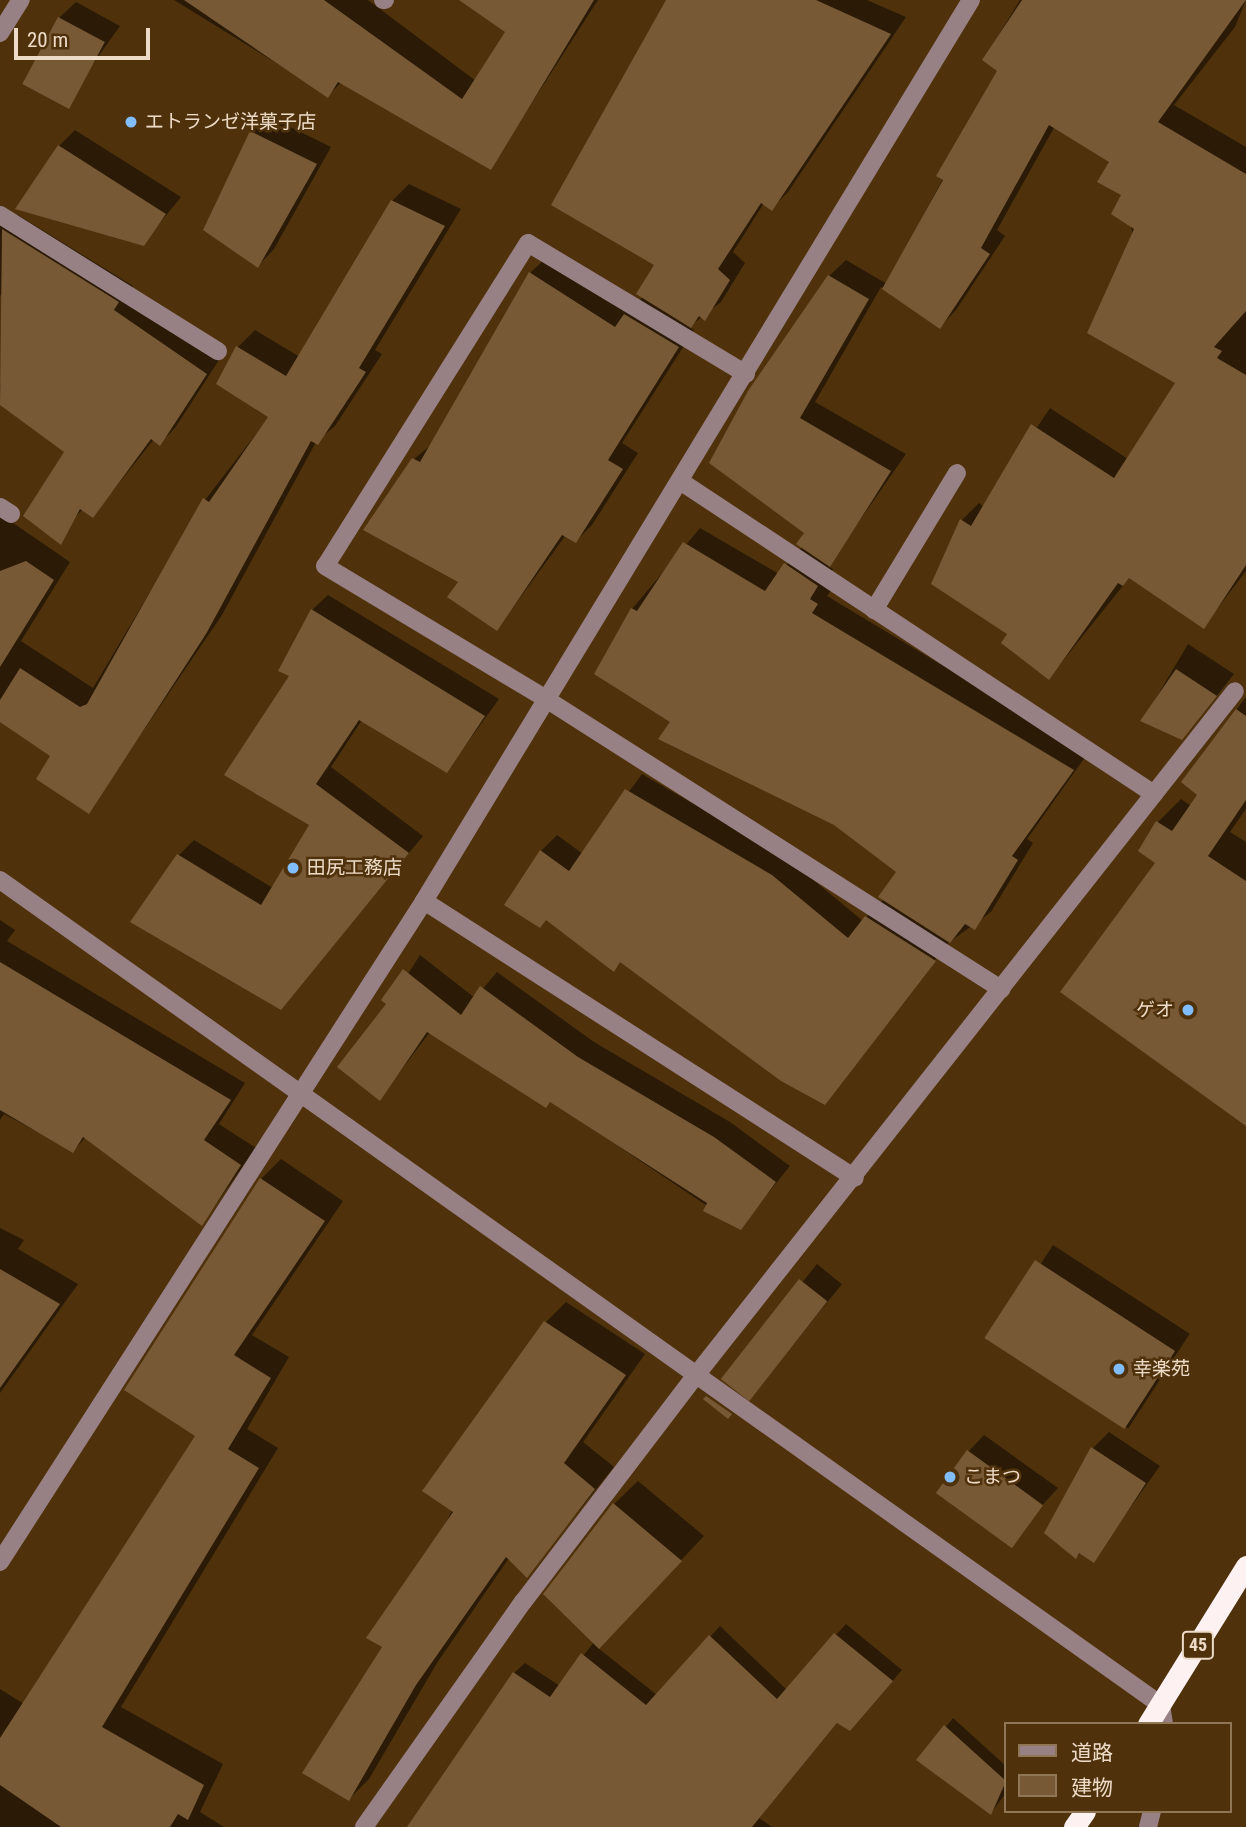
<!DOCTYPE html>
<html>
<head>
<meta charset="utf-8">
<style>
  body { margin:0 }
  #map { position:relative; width:1246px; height:1827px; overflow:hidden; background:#4f320c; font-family:"Roboto Condensed","Noto Sans JP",sans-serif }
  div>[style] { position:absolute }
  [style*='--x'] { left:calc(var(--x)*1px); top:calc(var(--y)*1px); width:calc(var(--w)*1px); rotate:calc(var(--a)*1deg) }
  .shadow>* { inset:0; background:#0007; transform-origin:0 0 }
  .building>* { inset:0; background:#785935; transform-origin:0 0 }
  .minor>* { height:18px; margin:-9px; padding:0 9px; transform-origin:9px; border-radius:9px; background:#988184 }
  .highway>* { height:21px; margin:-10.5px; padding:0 10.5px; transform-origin:10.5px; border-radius:10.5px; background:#fdf1f2 }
  .dots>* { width:19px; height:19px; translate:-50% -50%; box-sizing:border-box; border:4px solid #4f320c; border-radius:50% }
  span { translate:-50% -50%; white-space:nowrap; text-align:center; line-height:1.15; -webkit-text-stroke:5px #4f320c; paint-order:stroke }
  .shield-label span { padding:2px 5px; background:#4f320c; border:2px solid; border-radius:5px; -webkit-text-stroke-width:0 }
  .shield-label { font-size:18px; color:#eddbc8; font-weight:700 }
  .poi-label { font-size:19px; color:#eddbc8 }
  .left { translate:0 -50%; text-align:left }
  .right { translate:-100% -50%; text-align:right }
  .legend { position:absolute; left:1004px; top:1722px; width:228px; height:91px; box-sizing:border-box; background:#4f320c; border:2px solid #8e7657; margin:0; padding:9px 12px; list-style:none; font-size:21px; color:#eddbc8 }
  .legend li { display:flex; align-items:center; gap:14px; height:35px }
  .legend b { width:35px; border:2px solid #8e7657 }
  .scale { position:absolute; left:14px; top:28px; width:136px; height:32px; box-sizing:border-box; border:4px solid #eddbc8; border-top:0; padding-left:9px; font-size:21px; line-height:24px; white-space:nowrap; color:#eddbc8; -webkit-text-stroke:5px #4f320c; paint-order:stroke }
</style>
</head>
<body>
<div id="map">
  <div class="shadow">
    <i style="clip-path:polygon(174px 0,368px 0,476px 81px,507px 32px,462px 0,598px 0,490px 168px,342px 82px,328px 95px)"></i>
    <i style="clip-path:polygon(668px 0,867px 0,906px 17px,788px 192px,772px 208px,764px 203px,733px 252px,745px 263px,721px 302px,689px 327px,694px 330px,622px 443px,638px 453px,592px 525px,576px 541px,566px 535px,497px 629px,460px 582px,366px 529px,414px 459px,432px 444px,530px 273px,547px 257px,629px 310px,643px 297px,657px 264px)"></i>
    <i style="clip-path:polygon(1020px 0,1246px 0,1235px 27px,1174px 105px,1246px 147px,1246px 571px,1204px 626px,1130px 577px,1049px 678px,1010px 633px,933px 583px,962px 520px,979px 503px,984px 507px,1050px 408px,1128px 459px,1178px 382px,1111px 162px,1055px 126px,997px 230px,1005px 236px,956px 310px,940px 327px,881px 287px,815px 402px,906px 454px,828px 566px,833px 569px,825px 582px,833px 588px,827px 596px,1088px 753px,1027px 839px,1033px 843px,991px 912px,948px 943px,825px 1103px,621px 961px,613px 969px,541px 851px,557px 835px,583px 854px,642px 774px,788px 859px,863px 921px,884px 899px,898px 872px,835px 824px,597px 673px,632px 609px,700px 528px,779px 574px,803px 546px,806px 533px,711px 463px,829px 276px,846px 260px,887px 284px,1000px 71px,984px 59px)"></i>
    <i style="clip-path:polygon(76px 2px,120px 26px,63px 106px,59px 18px)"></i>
    <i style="clip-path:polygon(268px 116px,331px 147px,274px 249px,258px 266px,252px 132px)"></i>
    <i style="clip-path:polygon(75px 130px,181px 197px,143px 244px,59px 146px)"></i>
    <i style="clip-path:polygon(409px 184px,461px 209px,375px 350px,382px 354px,335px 426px,316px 442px,222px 615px,88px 812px,52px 755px,0 720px,0 514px,70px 562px,21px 641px,93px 688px,205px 500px,270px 416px,218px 383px,238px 347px,255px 330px,300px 357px,392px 201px)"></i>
    <i style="clip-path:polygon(0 215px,12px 221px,18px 215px,133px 286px,128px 294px,221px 357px,175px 428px,160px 443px,154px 439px,93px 516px,83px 509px,74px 518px,66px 451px,0 403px,0 384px,45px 298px,12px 279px,0 296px)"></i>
    <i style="clip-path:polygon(328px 595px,499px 699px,447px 771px,362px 720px,331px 767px,423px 836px,281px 1008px,178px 856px,194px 840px,273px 888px,311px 825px,291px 675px,312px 610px)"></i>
    <i style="clip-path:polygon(1188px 644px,1234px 674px,1190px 730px,1143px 720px)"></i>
    <i style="clip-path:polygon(1246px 697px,1246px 809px,1230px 832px,1246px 842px,1246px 1113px,1157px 863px,1157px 823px,1181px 799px,1191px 806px,1199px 794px,1183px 781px)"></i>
    <i style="clip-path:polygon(0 920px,15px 930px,7px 941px,245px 1083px,219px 1124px,256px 1148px,202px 1224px,86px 1137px,73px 1151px,4px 1114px,0 1120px)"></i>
    <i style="clip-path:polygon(420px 955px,475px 998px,497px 972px,594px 1042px,730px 1122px,790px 1166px,740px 1228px,551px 1101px,430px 1032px,380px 1098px,389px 1004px)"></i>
    <i style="clip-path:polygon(281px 1159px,343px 1201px,252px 1335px,289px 1357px,247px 1429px,278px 1448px,121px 1707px,223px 1764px,200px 1812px,224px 1827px,0 1827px,0 1689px,24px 1704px,197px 1436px,261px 1179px)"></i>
    <i style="clip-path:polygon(0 1228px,24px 1240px,18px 1249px,78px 1284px,0 1393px)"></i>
    <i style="left:1053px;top:1245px;width:163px;height:113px;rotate:33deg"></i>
    <i style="left:817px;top:1264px;width:32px;height:147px;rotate:39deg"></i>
    <i style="clip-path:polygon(566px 1302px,645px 1354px,583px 1442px,614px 1467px,527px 1575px,509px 1558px,437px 1663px,369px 1779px,349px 1799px,384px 1647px,546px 1322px)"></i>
    <i style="clip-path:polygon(1109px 1432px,1160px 1466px,1093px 1560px,1081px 1552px,1076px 1557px,1046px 1533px,1093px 1448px)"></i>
    <i style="clip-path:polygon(984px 1435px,1058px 1488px,1006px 1545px,968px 1452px)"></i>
    <i style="clip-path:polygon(638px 1481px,704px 1536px,598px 1648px,657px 1695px,720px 1626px,787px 1690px,846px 1624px,902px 1670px,860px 1719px,838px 1722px,759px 1818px,772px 1827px,410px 1827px,514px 1673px,525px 1663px,560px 1686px,594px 1642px,614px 1504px)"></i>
    <i style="clip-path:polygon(953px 1718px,1006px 1766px,1006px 1793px,991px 1813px,919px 1760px)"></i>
  </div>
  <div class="building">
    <i style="clip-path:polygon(184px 0,324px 0,462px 99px,505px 32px,459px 0,594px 0,491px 170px,338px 82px,328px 98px)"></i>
    <i style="clip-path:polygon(666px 0,816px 0,891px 34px,772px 211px,761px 203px,718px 269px,730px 280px,705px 321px,699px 316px,691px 328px,636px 294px,654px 265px,551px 205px)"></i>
    <i style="clip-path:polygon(1022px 0,1246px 0,1158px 122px,1246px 174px,1246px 311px,1214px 347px,1222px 351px,1217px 358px,1246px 375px,1246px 565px,1204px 629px,1129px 578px,1123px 586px,1118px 583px,1049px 680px,1001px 643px,1007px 634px,931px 584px,960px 519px,971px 526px,1031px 424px,1114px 478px,1175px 383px,1087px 333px,1134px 229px,1111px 214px,1121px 195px,1097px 182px,1109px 162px,1049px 125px,981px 248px,990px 254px,940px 329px,882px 289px,943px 180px,936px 176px,997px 71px,982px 60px)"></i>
    <i style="left:58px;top:17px;width:53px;height:76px;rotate:28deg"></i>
    <i style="clip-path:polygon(250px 131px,317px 164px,258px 268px,203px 230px)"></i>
    <i style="clip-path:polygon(58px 145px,166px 214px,144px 246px,15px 209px)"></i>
    <i style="clip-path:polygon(391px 200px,445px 226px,359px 368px,366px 372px,318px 445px,311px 441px,206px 634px,89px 814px,36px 779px,50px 756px,0 722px,0 700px,20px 668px,80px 707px,87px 704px,203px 498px,209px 502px,268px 417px,216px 384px,236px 346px,286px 376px)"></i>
    <i style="clip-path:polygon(2px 229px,119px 302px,114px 310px,207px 374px,160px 446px,151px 439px,93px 518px,80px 509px,61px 545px,23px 516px,64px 452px,0 405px)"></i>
    <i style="clip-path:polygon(529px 272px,615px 327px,624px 314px,679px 347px,608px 460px,623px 469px,576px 543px,562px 535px,497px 631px,447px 597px,458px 582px,363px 530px,412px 458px,420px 462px)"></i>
    <i style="clip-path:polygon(828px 275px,869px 299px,800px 418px,891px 471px,830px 567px,796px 544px,804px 533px,709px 463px,748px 391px)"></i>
    <i style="clip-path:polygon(683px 542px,765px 591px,784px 563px,818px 586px,810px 599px,818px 604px,812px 613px,1074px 770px,1012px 856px,1018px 860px,975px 930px,965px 924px,950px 943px,878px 897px,896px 872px,834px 825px,658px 739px,670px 722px,594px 674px,631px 608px,637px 611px)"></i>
    <i style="clip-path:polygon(26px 561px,54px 580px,0 667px,0 571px)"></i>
    <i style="clip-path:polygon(311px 609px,485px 716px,447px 773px,359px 720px,316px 784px,409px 853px,281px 1010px,130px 922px,177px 854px,261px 905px,309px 825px,224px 775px,289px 676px,278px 671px)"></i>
    <i style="clip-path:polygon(1176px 669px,1217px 696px,1182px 740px,1140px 721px)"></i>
    <i style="clip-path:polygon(1236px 709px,1246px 716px,1246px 800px,1208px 856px,1246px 881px,1246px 1126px,1060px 992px,1155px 863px,1138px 851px,1156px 821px,1172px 831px,1197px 795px,1181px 782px)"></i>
    <i style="clip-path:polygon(625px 789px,772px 875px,848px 938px,865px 916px,936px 961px,825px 1105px,781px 1081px,620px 962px,614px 972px,546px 920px,540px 928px,504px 905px,540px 850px,569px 871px)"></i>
    <i style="clip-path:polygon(0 962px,231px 1100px,204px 1140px,241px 1165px,202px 1226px,83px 1137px,73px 1153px,0 1110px)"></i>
    <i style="clip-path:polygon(403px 969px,461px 1015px,480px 986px,578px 1057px,714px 1137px,776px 1182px,741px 1230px,703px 1211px,707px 1203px,550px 1102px,546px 1108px,427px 1032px,380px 1101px,337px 1067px,386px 1004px,381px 1000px)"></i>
    <i style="clip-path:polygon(260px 1178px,325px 1221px,234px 1355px,271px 1378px,228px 1449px,259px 1468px,102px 1727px,204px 1785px,188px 1820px,178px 1814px,170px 1827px,61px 1827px,0 1785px,0 1738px,195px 1436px,124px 1390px)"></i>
    <i style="left:1035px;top:1260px;width:167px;height:93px;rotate:33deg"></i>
    <i style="clip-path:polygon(0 1269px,60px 1304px,0 1388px)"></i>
    <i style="left:799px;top:1279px;width:36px;height:127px;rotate:38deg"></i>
    <i style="clip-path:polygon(544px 1321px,626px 1375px,564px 1463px,595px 1489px,527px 1578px,506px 1557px,416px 1685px,349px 1801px,302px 1773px,382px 1647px,366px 1638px,453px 1512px,422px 1491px)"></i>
    <i style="clip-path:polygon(706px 1396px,732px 1414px,728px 1419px,703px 1399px)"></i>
    <i style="clip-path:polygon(1091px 1447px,1146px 1483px,1094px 1563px,1079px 1553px,1076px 1559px,1044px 1533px)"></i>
    <i style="left:967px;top:1450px;width:94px;height:53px;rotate:36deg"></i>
    <i style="clip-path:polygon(613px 1503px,682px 1561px,599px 1649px,543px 1594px)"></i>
    <i style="clip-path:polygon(834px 1633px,893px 1681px,850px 1731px,837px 1723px,752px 1827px,407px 1827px,513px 1672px,550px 1697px,581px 1653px,646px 1705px,709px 1635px,777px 1699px)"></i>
    <i style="clip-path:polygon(944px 1725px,1006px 1781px,991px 1815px,916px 1760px)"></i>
  </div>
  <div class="minor">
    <i style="--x:383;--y:0;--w:2;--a:0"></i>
    <i style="--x:0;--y:33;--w:39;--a:-58"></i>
    <i style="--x:0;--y:215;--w:257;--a:32"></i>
    <i style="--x:746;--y:374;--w:254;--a:-149"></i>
    <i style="--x:528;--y:243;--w:381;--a:122.1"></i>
    <i style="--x:325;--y:566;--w:258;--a:31"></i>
    <i style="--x:546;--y:699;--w:540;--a:32.51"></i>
    <i style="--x:680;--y:481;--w:568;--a:33.44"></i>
    <i style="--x:0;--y:507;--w:13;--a:32"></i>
    <i style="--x:874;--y:610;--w:160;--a:-58.8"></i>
    <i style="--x:0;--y:880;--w:1424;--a:35.4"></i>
    <i style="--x:1161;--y:1705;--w:19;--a:81"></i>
    <i style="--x:424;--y:901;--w:512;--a:32.73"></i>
    <i style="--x:0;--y:1562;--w:785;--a:-57.32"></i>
    <i style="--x:424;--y:901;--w:1054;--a:-58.74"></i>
    <i style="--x:364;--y:1827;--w:276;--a:-54.8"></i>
    <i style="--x:523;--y:1602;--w:287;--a:-52.7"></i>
    <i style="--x:697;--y:1374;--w:869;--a:-51.77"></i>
    <i style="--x:1148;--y:1827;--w:16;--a:-76"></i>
  </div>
  <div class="highway">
    <i style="--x:1148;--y:1724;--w:186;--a:-58.2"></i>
    <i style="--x:1074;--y:1827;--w:19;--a:-55"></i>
  </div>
  <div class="dots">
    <i style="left:131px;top:122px;background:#80bdfa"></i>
    <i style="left:293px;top:868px;background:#80bdfa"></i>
    <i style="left:1188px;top:1010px;background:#80bdfa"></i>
    <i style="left:1119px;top:1369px;background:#80bdfa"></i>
    <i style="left:950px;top:1477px;background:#80bdfa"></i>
  </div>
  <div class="shield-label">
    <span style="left:1198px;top:1645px">45</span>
  </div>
  <div class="poi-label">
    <span class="left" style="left:145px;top:122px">エトランゼ洋菓子店</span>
    <span class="left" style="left:307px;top:868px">田尻工務店</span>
    <span class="right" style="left:1174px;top:1010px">ゲオ</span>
    <span class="left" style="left:1133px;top:1369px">幸楽苑</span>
    <span class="left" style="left:964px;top:1477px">こまつ</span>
  </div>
  <ul class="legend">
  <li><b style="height:9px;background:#988184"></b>道路</li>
  <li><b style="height:19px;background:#785935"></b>建物</li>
  </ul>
  <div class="scale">20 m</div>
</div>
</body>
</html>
